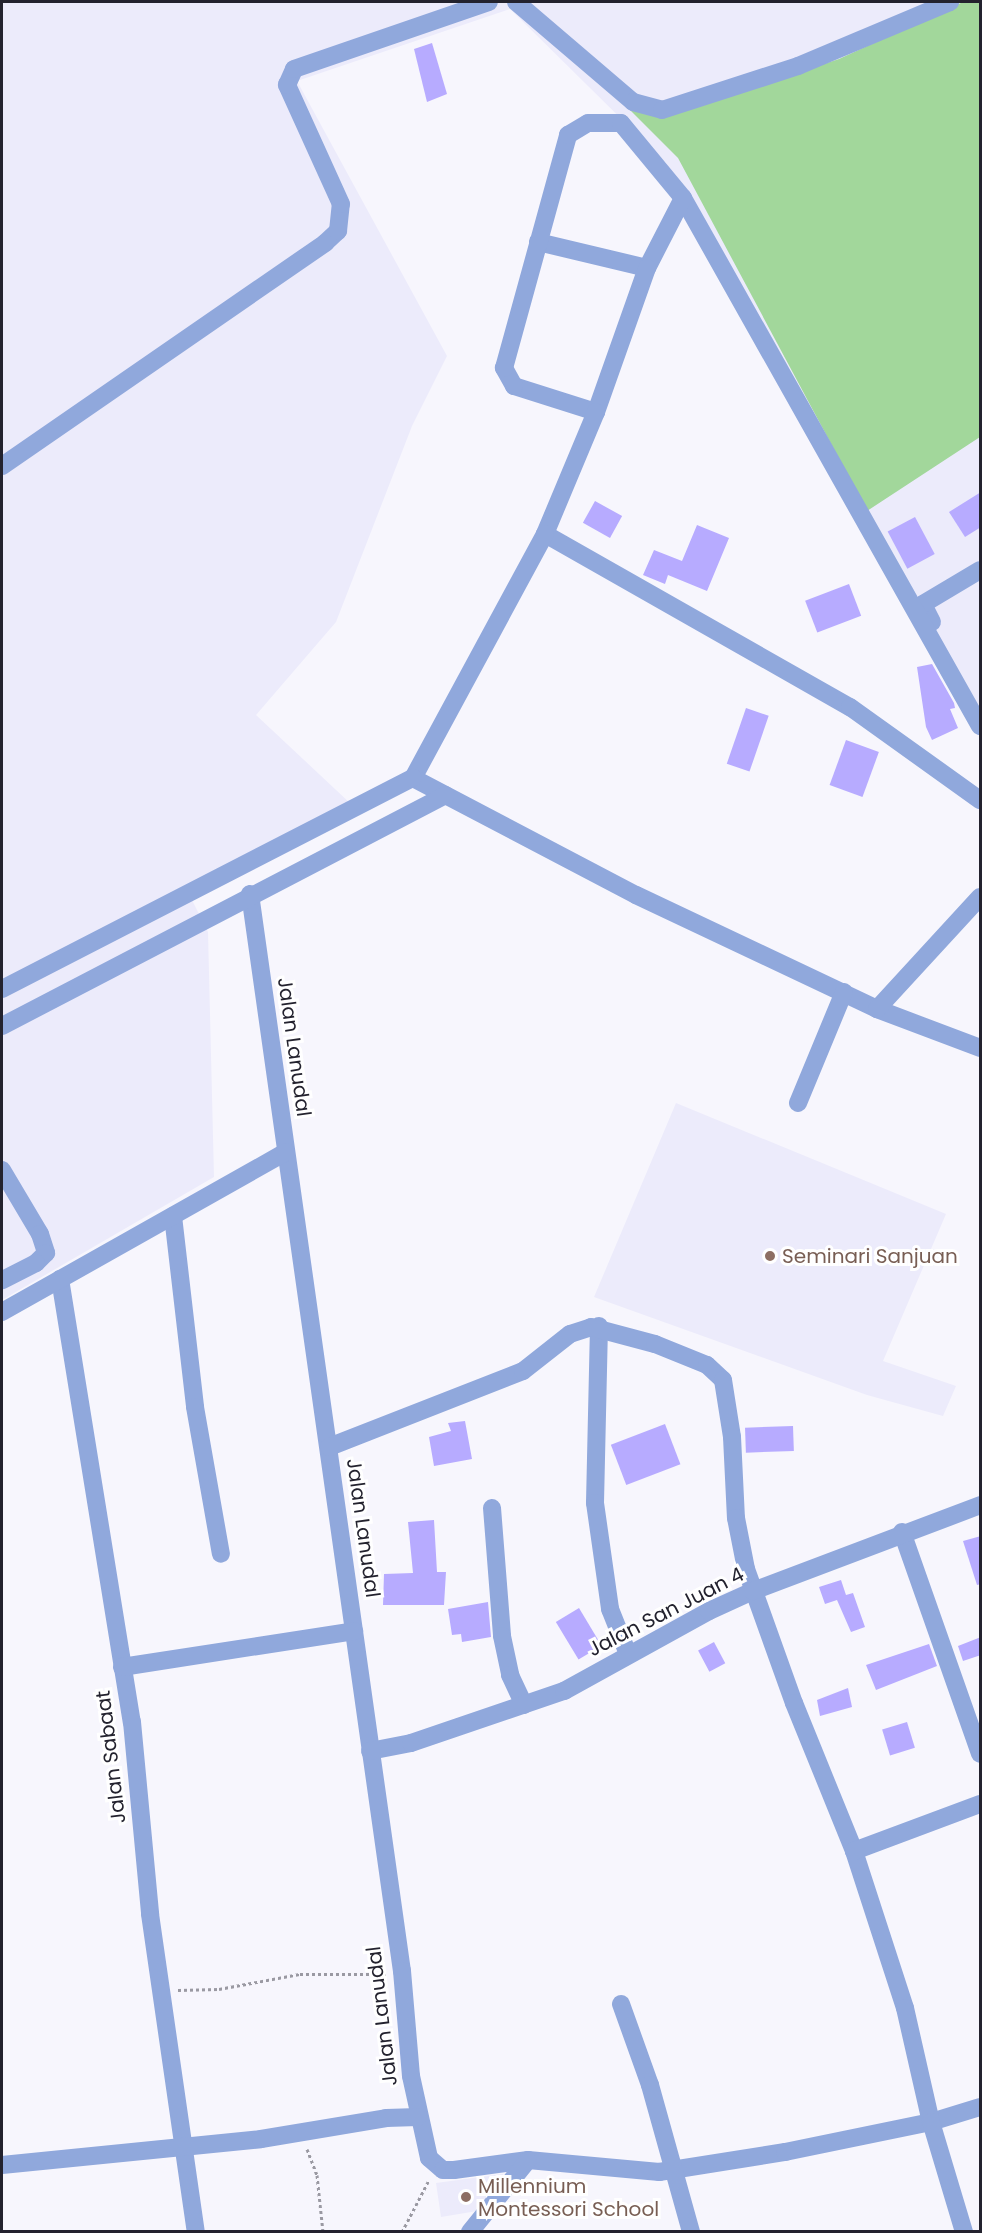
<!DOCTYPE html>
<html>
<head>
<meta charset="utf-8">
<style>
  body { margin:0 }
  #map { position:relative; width:982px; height:2233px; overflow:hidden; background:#f7f6fd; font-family:Poppins,sans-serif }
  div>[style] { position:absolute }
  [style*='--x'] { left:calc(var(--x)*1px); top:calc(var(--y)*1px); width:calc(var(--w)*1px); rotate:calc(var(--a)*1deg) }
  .built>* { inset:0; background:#ecebfb }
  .green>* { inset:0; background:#a2d79b }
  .building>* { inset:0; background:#b7abff; transform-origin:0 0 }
  .path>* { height:3px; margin-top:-1.5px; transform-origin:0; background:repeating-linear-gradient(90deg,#9a99a2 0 3px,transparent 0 6px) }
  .minor>* { height:18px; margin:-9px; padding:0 9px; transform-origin:9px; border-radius:9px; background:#90a8dc }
  .dots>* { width:16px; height:16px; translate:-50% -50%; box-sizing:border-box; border:3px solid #fff; border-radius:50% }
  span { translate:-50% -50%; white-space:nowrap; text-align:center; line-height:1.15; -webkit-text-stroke:6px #fff; paint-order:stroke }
  .street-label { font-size:20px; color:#23222e }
  .education-label { font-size:20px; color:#785e54 }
  .left { translate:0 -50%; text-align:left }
  .frame { position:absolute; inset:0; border:3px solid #23222e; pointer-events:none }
</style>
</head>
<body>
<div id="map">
  <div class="built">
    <i style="clip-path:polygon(2px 2px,980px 2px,980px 730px,666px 163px,510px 9px,297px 81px,447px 356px,412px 426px,336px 622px,256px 715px,351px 804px,186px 888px,208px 932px,214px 1177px,2px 1300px)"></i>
    <i style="clip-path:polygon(676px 1103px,946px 1214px,883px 1361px,956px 1386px,943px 1416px,867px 1395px,594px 1297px)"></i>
    <i style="clip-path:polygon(503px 2174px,504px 2184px,483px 2210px,441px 2217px,436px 2183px)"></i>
  </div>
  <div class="green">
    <i style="clip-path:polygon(963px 2px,980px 2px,980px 437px,867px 511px,678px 158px,630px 110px,668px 115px,839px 59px)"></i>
  </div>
  <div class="building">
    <i style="clip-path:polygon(432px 43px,447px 94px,427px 102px,414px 49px)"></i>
    <i style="clip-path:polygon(981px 492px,981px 527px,965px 537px,949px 512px)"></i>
    <i style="left:595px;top:501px;width:31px;height:25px;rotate:29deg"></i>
    <i style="left:915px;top:517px;width:42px;height:31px;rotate:62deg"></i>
    <i style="clip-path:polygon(697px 525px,729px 538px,707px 591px,668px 575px,665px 584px,643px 575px,654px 550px,682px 561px)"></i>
    <i style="left:849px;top:584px;width:34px;height:47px;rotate:69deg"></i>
    <i style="clip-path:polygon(932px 664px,954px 703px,955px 708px,950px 709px,958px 728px,932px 740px,926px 727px,917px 667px)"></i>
    <i style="left:746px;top:708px;width:24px;height:59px;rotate:19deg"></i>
    <i style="left:846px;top:740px;width:35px;height:48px;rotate:20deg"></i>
    <i style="clip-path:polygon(465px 1421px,472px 1459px,434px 1466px,429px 1437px,451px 1431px,448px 1423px)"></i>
    <i style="left:665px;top:1424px;width:43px;height:58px;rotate:69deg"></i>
    <i style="left:793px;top:1426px;width:25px;height:48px;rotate:88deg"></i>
    <i style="clip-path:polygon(434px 1520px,437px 1572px,446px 1572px,444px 1605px,383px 1605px,384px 1574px,413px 1573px,408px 1522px)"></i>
    <i style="clip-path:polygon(981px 1536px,981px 1584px,977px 1585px,963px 1541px)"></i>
    <i style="clip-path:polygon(841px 1580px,846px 1595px,853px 1593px,865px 1627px,851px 1632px,837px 1600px,825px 1604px,819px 1587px)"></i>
    <i style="clip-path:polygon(488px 1602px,491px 1637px,462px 1642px,461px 1634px,452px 1635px,448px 1609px)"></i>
    <i style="left:579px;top:1608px;width:44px;height:27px;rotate:59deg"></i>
    <i style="clip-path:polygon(981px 1637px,981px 1655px,963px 1661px,958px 1646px)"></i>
    <i style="left:714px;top:1642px;width:24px;height:18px;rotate:62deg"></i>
    <i style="clip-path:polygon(929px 1644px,937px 1666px,876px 1690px,866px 1665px)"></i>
    <i style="clip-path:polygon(848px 1688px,852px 1707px,820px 1716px,817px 1700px)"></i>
    <i style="left:907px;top:1722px;width:27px;height:26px;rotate:73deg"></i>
  </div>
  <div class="path">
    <i style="--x:178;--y:1990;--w:41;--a:-1.4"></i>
    <i style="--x:219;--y:1989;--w:82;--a:-10.5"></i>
    <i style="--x:300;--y:1974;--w:86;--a:0"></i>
    <i style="--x:307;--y:2149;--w:28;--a:69"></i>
    <i style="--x:317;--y:2175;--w:57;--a:84"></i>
    <i style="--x:402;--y:2232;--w:59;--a:-62.6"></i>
  </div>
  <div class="minor">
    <i style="--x:516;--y:2;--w:154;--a:40.5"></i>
    <i style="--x:633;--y:102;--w:30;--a:15"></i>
    <i style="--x:662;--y:110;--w:143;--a:-17.9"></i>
    <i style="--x:798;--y:66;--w:165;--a:-22.8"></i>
    <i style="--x:538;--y:242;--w:112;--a:13.4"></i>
    <i style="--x:596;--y:412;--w:86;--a:-162.4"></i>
    <i style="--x:514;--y:386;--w:21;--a:-119"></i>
    <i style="--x:504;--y:368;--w:242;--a:-74.6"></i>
    <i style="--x:568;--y:135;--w:23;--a:-31"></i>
    <i style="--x:588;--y:123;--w:33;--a:0"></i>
    <i style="--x:621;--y:123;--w:97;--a:50.4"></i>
    <i style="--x:2;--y:466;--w:393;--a:-34.6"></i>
    <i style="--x:325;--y:243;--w:18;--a:-43"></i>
    <i style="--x:338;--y:231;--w:27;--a:-84"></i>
    <i style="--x:341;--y:204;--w:131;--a:-114.4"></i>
    <i style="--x:287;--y:85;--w:17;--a:-66"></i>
    <i style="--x:294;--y:69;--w:206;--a:-19"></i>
    <i style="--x:545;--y:534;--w:351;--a:29.6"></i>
    <i style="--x:850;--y:707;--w:160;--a:35.6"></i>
    <i style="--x:932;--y:622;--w:20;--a:-117"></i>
    <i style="--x:923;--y:604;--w:66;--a:-30.8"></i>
    <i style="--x:980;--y:726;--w:606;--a:-119.36"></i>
    <i style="--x:683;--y:198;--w:79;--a:117.2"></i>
    <i style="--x:647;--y:268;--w:153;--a:109.5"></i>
    <i style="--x:596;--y:412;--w:132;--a:112.7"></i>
    <i style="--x:545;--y:534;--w:277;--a:118.4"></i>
    <i style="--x:413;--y:778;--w:252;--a:27.7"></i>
    <i style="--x:636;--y:895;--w:267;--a:25.3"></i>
    <i style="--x:877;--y:1009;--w:110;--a:20.7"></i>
    <i style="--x:250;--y:894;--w:1088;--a:81.97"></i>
    <i style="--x:402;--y:1971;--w:105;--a:85.1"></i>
    <i style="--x:411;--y:2076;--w:84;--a:77.6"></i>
    <i style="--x:429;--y:2158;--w:18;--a:41"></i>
    <i style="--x:443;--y:2170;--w:11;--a:0"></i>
    <i style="--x:454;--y:2170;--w:75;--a:-7.7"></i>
    <i style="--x:528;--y:2160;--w:132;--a:5.2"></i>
    <i style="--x:659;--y:2172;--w:128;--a:-9"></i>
    <i style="--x:785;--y:2152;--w:149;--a:-11.6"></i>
    <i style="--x:931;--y:2122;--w:51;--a:-17"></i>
    <i style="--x:2;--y:989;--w:462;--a:-27.2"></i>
    <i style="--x:877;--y:1009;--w:152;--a:-47.4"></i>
    <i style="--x:2;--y:1026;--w:500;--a:-27.5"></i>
    <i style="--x:798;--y:1103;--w:120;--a:-67.5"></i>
    <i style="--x:2;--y:1170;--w:74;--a:59.3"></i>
    <i style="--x:40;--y:1234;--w:20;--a:72"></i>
    <i style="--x:46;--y:1253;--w:14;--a:135"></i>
    <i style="--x:36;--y:1263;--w:38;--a:153"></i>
    <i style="--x:173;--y:1216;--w:192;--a:83.4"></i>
    <i style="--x:195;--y:1407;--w:149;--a:80"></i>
    <i style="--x:60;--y:1279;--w:449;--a:80.8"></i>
    <i style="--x:132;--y:1722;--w:193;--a:84.6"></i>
    <i style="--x:150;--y:1914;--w:321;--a:81.8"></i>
    <i style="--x:2;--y:1312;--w:326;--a:-29.4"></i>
    <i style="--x:599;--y:1326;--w:177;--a:91.3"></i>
    <i style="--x:595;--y:1503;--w:107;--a:81.9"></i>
    <i style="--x:610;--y:1609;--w:48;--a:68.2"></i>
    <i style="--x:329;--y:1447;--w:208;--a:-21.4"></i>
    <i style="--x:523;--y:1371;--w:60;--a:-38.2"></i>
    <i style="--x:570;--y:1334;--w:22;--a:-18"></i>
    <i style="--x:591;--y:1327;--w:66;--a:14.9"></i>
    <i style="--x:655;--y:1344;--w:56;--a:22"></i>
    <i style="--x:707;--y:1365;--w:22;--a:43"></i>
    <i style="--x:723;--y:1380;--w:58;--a:81"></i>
    <i style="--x:732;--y:1437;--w:81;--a:87.2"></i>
    <i style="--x:736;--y:1518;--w:52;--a:78.9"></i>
    <i style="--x:746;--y:1569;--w:142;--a:70.3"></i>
    <i style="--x:794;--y:1703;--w:160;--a:67.9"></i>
    <i style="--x:854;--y:1851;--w:165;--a:72"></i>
    <i style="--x:905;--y:2008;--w:117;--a:77.2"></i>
    <i style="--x:931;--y:2122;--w:115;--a:73.3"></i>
    <i style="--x:492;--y:1508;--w:128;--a:85.5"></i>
    <i style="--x:502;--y:1636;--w:40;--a:78"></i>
    <i style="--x:510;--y:1675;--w:33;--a:65"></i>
    <i style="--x:902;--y:1532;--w:235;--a:70.6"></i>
    <i style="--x:122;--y:1667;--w:235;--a:-8.8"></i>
    <i style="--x:370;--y:1751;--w:42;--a:-11"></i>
    <i style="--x:411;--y:1743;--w:162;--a:-18.8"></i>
    <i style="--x:564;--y:1691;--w:166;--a:-28.9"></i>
    <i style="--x:709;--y:1611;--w:48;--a:-24.4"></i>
    <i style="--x:753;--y:1591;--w:243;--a:-20.7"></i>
    <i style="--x:854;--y:1851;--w:134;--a:-20.5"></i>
    <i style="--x:621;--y:2004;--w:86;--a:70.3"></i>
    <i style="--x:650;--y:2085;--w:153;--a:74.4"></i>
    <i style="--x:2;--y:2165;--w:260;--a:-5.7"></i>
    <i style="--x:261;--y:2139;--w:127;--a:-9.5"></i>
    <i style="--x:386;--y:2118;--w:32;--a:-2"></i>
    <i style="--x:470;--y:2232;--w:92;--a:-51.1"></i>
  </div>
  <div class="dots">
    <i style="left:770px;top:1256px;background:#8d6e63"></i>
    <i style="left:466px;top:2197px;background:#8d6e63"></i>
  </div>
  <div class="street-label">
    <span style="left:294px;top:1047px;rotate:82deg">Jalan Lanudal</span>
    <span style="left:363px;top:1528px;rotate:82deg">Jalan Lanudal</span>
    <span style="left:666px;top:1612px;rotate:-27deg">Jalan San Juan 4</span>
    <span style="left:111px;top:1757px;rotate:-97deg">Jalan Sabaat</span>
    <span style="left:382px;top:2016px;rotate:-97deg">Jalan Lanudal</span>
  </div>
  <div class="education-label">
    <span class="left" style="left:782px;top:1256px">Seminari Sanjuan</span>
    <span class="left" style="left:478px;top:2198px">Millennium<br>Montessori School</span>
  </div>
  <div class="frame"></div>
</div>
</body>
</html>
